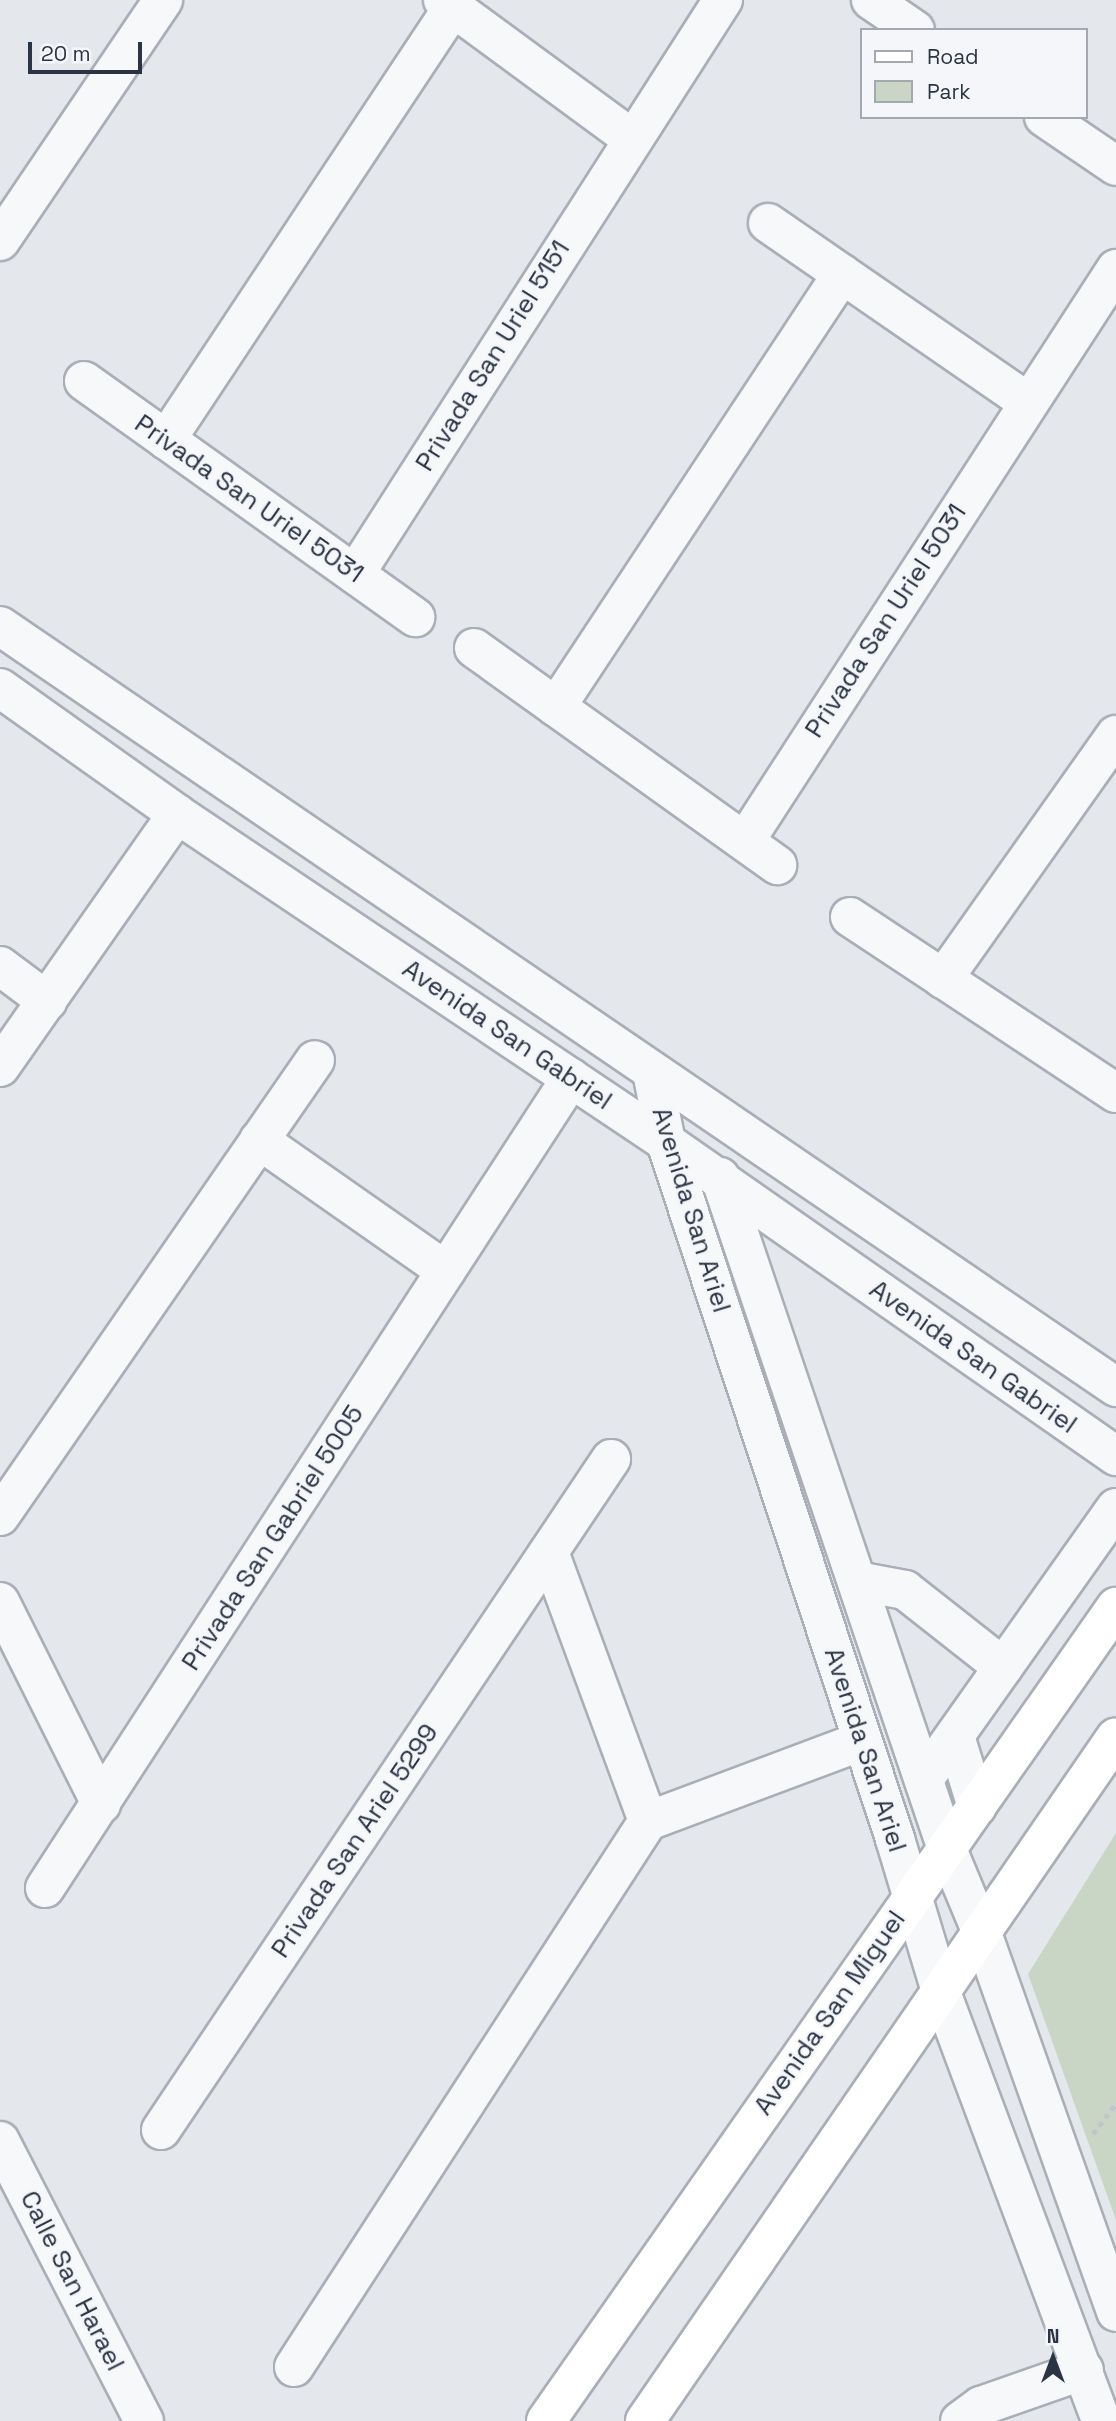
<!DOCTYPE html>
<html>
<head>
<meta charset="utf-8">
<style>
  body { margin:0 }
  #map { position:relative; width:1116px; height:2421px; overflow:hidden; background:#e4e7ec; font-family:"Space Grotesk",sans-serif }
  div>[style] { position:absolute }
  [style*='--x'] { left:calc(var(--x)*1px); top:calc(var(--y)*1px); width:calc(var(--w)*1px); rotate:calc(var(--a)*1deg) }
  .green>* { inset:0; background:#c9d6c5 }
  .path>* { height:4.5px; margin-top:-2.25px; transform-origin:0; background:repeating-linear-gradient(90deg,#c2c5cb 0 5px,transparent 0 10px) }
  .roads { filter:drop-shadow(2px 0 #a9aeb7) drop-shadow(-2px 0 #a9aeb7) drop-shadow(0 2px #a9aeb7) drop-shadow(0 -2px #a9aeb7) }
  .minor>* { height:38px; margin:-19px; padding:0 19px; transform-origin:19px; border-radius:19px; background:#f7f8fa }
  .major>* { height:38px; margin:-19px; padding:0 19px; transform-origin:19px; border-radius:19px; background:#fff }
  span { translate:-50% -50%; white-space:nowrap; text-align:center; line-height:1.15; -webkit-text-stroke:5px #f4f6f9; paint-order:stroke }
  .street-label { font-size:26px; color:#2b3445 }
  .legend { position:absolute; left:860px; top:28px; width:228px; height:91px; box-sizing:border-box; background:#f4f6f9; border:2px solid #a4a8b1; margin:0; padding:9px 12px; list-style:none; font-size:21px; color:#2b3445 }
  .legend li { display:flex; align-items:center; gap:14px; height:35px }
  .legend b { width:35px; border:2px solid #a4a8b1 }
  .north { position:absolute; left:1018px; top:2323px; width:70px; height:70px; -webkit-text-stroke:5px #f4f6f9; paint-order:stroke; rotate:0deg; font-size:19px; font-weight:700; line-height:28px; text-align:center; color:#2b3445 }
  .north::after { content:''; display:block; margin:auto; width:24px; height:32px; background:#2b3445; clip-path:polygon(50% 0,100% 100%,50% 72%,0 100%) }
  .scale { position:absolute; left:28px; top:42px; width:114px; height:32px; box-sizing:border-box; border:4px solid #2b3445; border-top:0; padding-left:9px; font-size:21px; line-height:24px; white-space:nowrap; color:#2b3445; -webkit-text-stroke:5px #f4f6f9; paint-order:stroke }
</style>
</head>
<body>
<div id="map">
  <div class="green">
    <i style="clip-path:polygon(1116px 1833px,1116px 2220px,1028px 1974px)"></i>
  </div>
  <div class="path">
    <i style="--x:1093;--y:2134;--w:38;--a:-53"></i>
  </div>
  <div class="roads">
    <div class="minor">
      <i style="--x:443;--y:0;--w:233;--a:36.3"></i>
      <i style="--x:871;--y:0;--w:53;--a:34.3"></i>
      <i style="--x:1044;--y:117;--w:87;--a:34.2"></i>
      <i style="--x:768;--y:223;--w:315;--a:34.6"></i>
      <i style="--x:0;--y:241;--w:291;--a:-55.9"></i>
      <i style="--x:84;--y:381;--w:407;--a:35.5"></i>
      <i style="--x:166;--y:440;--w:519;--a:-56.46"></i>
      <i style="--x:355;--y:574;--w:682;--a:-57.34"></i>
      <i style="--x:0;--y:626;--w:1351;--a:34.29"></i>
      <i style="--x:474;--y:648;--w:373;--a:35.6"></i>
      <i style="--x:0;--y:688;--w:217;--a:35.4"></i>
      <i style="--x:177;--y:814;--w:589;--a:33.85"></i>
      <i style="--x:666;--y:1142;--w:549;--a:34.91"></i>
      <i style="--x:556;--y:707;--w:519;--a:-56.55"></i>
      <i style="--x:745;--y:841;--w:682;--a:-57.03"></i>
      <i style="--x:850;--y:917;--w:319;--a:33.5"></i>
      <i style="--x:0;--y:966;--w:59;--a:36.7"></i>
      <i style="--x:943;--y:979;--w:299;--a:-54.7"></i>
      <i style="--x:0;--y:1067;--w:309;--a:-55"></i>
      <i style="--x:652;--y:1072;--w:71;--a:78.7"></i>
      <i style="--x:666;--y:1142;--w:734;--a:71.81"></i>
      <i style="--x:895;--y:1839;--w:163;--a:73.2"></i>
      <i style="--x:942;--y:1995;--w:455;--a:69.5"></i>
      <i style="--x:259;--y:1140;--w:228;--a:35"></i>
      <i style="--x:720;--y:1177;--w:709;--a:71.34"></i>
      <i style="--x:947;--y:1849;--w:91;--a:67.4"></i>
      <i style="--x:982;--y:1933;--w:402;--a:70.5"></i>
      <i style="--x:0;--y:1516;--w:554;--a:-55.36"></i>
      <i style="--x:549;--y:1552;--w:287;--a:69.8"></i>
      <i style="--x:857;--y:1581;--w:49;--a:10.6"></i>
      <i style="--x:905;--y:1590;--w:125;--a:38.2"></i>
      <i style="--x:0;--y:1602;--w:226;--a:63.4"></i>
      <i style="--x:955;--y:1736;--w:74;--a:72.8"></i>
      <i style="--x:924;--y:1779;--w:332;--a:-54.7"></i>
      <i style="--x:45;--y:1888;--w:966;--a:-57"></i>
      <i style="--x:161;--y:2130;--w:808;--a:-56.15"></i>
      <i style="--x:0;--y:2141;--w:315;--a:62.8"></i>
      <i style="--x:294;--y:2367;--w:651;--a:-57.04"></i>
      <i style="--x:648;--y:1821;--w:228;--a:-20.5"></i>
      <i style="--x:960;--y:2421;--w:26;--a:-36"></i>
      <i style="--x:981;--y:2406;--w:109;--a:-19.3"></i>
    </div>
    <div class="major">
      <i style="--x:546;--y:2421;--w:994;--a:-55"></i>
      <i style="--x:645;--y:2421;--w:830;--a:-55.45"></i>
    </div>
  </div>
  <div class="street-label">
    <span style="left:493px;top:356px;rotate:-58deg">Privada San Uriel 5151</span>
    <span style="left:249px;top:499px;rotate:35deg">Privada San Uriel 5031</span>
    <span style="left:886px;top:621px;rotate:-57deg">Privada San Uriel 5031</span>
    <span style="left:507px;top:1035px;rotate:34deg">Avenida San Gabriel</span>
    <span style="left:691px;top:1210px;rotate:73deg">Avenida San Ariel</span>
    <span style="left:973px;top:1357px;rotate:35deg">Avenida San Gabriel</span>
    <span style="left:273px;top:1538px;rotate:-57deg">Privada San Gabriel 5005</span>
    <span style="left:865px;top:1750px;rotate:72deg">Avenida San Ariel</span>
    <span style="left:355px;top:1841px;rotate:-56deg">Privada San Ariel 5299</span>
    <span style="left:830px;top:2013px;rotate:-55deg">Avenida San Miguel</span>
    <span style="left:72px;top:2281px;rotate:63deg">Calle San Harael</span>
  </div>
  <ul class="legend">
  <li><b style="height:9px;background:#fff"></b>Road</li>
  <li><b style="height:19px;background:#c9d6c5"></b>Park</li>
  </ul>
  <div class="north">N</div>
  <div class="scale">20 m</div>
</div>
</body>
</html>
